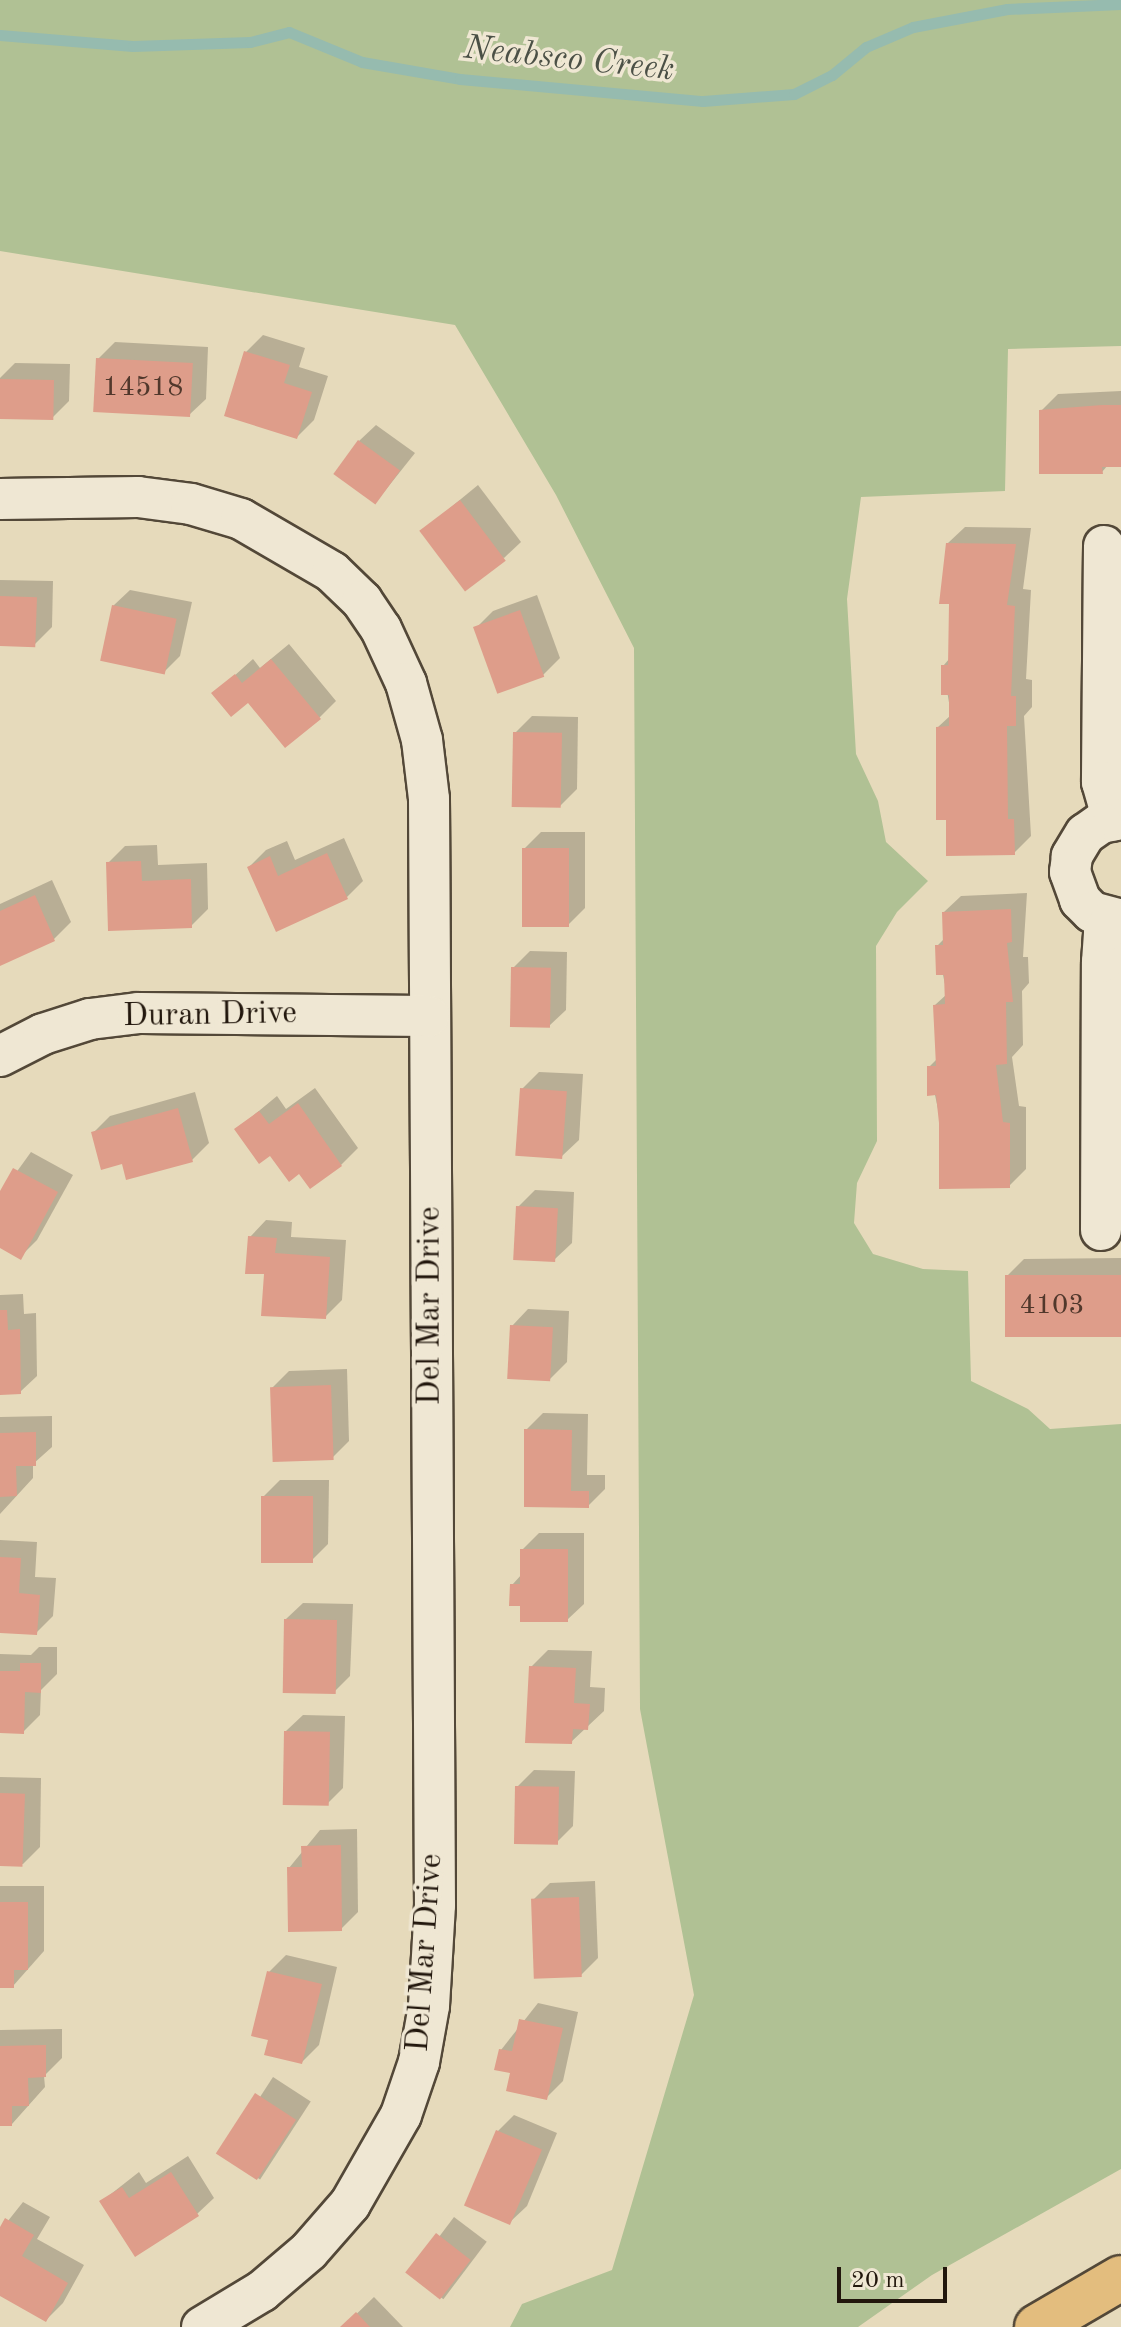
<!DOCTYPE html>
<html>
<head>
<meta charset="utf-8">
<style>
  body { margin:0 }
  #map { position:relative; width:1121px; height:2327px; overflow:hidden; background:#e6dabb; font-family:"Old Standard TT",serif }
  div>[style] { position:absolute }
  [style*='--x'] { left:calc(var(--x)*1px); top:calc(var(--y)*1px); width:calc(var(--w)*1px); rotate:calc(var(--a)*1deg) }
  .green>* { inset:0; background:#b0c194 }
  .shadow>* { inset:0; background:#0003; transform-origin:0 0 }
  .stream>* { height:11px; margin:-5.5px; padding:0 5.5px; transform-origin:5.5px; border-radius:5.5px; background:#96bbaf }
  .building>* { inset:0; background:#de9d8a; transform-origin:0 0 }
  .roads { filter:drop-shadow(2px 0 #534838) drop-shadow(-2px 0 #534838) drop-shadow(0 2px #534838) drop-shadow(0 -2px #534838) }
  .minor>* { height:40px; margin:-20px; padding:0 20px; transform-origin:20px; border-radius:20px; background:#efe7d3 }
  .major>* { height:44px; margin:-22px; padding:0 22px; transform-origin:22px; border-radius:22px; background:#e3bd7e }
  span { translate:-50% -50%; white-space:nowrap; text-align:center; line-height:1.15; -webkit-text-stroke:7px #efe7d3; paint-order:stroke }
  .number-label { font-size:28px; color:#51382c }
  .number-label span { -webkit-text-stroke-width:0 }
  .street-label { font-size:32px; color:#22170d }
  .water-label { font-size:34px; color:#4b5046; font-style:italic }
  .scale { position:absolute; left:837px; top:2267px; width:110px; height:36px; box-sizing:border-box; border:4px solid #22170d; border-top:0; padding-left:10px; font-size:24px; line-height:28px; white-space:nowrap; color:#22170d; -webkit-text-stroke:6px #efe7d3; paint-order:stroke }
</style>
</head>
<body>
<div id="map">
  <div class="green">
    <i style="clip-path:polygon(0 0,1121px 0,1121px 346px,1008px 349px,1005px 491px,861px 497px,847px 599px,856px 754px,878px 801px,886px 842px,928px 881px,897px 912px,876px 946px,877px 1141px,857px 1183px,854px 1223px,873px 1254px,923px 1269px,968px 1271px,971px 1381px,1028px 1409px,1050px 1429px,1121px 1424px,1121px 2169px,932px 2275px,858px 2327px,510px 2327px,522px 2304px,612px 2270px,694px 1995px,640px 1709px,634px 648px,556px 495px,455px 325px,0 251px)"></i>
  </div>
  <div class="shadow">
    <i style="clip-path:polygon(263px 335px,305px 348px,299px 367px,328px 376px,314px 420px,297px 437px,246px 352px)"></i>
    <i style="clip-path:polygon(115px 342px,208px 347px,206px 399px,189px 415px,98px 359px)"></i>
    <i style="clip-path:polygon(15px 363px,70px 364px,69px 401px,52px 418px,0 417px,0 378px)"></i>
    <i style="clip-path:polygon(1121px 391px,1121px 466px,1108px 465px,1102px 472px,1041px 411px,1058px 394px)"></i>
    <i style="clip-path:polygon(376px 425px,415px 453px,376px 502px,359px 441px)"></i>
    <i style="clip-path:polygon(478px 485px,521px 542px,504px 558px,422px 531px)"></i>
    <i style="clip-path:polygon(965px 527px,1031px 528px,1023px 589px,1031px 590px,1026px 679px,1032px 680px,1032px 707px,1024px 716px,1031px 836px,1014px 853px,948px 818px,938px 727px,951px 715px,943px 666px,950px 658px,948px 543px)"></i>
    <i style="clip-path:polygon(0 580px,53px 581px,52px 627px,35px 644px,0 644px)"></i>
    <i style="clip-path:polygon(130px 590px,192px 602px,180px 656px,163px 673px,113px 606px)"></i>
    <i style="clip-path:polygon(537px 595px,560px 658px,543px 675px,476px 628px,493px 611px)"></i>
    <i style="clip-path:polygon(289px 644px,336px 701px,319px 718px,214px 694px,253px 659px,260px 668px)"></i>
    <i style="clip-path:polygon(532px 716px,578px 717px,577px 789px,560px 806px,515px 733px)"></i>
    <i style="clip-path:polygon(541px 832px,585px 832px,585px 908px,568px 925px,524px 849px)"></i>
    <i style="clip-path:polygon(344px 838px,363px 881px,346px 898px,249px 867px,266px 850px,287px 841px,295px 860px)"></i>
    <i style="clip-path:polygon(157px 845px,158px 865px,207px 863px,208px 909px,191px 926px,108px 863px,125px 846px)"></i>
    <i style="clip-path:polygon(52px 880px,71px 922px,54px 939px,0 964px,0 904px)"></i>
    <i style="clip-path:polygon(1027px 893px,1023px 957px,1028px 957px,1029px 983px,1022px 991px,1023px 1045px,1012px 1057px,1019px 1106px,1026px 1107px,1026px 1169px,1009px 1186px,941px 1123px,929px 1067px,937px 1059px,935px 1005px,947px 994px,937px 946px,945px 938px,944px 912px,961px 896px)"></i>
    <i style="clip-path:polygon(530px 951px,567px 952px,566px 1010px,549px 1026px,513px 968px)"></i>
    <i style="clip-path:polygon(539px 1072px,583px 1074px,579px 1140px,562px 1156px,522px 1089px)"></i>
    <i style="clip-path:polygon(315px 1088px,358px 1148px,341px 1165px,300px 1171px,237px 1129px,277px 1096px,286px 1109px)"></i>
    <i style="clip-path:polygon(195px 1092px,209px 1143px,192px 1160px,124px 1162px,93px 1133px,110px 1116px)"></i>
    <i style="clip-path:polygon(31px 1152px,73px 1175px,37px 1240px,20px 1257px,0 1246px,0 1195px)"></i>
    <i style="clip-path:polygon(535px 1190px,574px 1192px,572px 1243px,555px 1259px,518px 1207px)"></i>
    <i style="clip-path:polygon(266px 1220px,292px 1222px,291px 1237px,346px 1240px,342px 1300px,325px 1317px,266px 1273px,250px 1237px)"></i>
    <i style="clip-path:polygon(1121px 1258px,1121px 1335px,1007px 1276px,1024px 1259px)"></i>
    <i style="clip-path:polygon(23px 1294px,24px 1314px,36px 1313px,37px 1376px,20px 1392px,0 1393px,0 1295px)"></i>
    <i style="clip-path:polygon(528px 1309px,569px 1311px,567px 1362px,550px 1379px,512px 1326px)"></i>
    <i style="clip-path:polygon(347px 1369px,349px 1441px,332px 1458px,272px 1388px,289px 1371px)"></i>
    <i style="clip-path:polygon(543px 1413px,588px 1414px,587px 1475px,605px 1475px,605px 1489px,588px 1506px,526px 1505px,526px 1430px)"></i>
    <i style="clip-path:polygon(52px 1416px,52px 1447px,33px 1464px,33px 1478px,0 1514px,0 1417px)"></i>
    <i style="clip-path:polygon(280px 1480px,329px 1480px,328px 1544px,311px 1561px,263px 1497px)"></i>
    <i style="clip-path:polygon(539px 1533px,584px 1533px,584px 1604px,567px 1620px,522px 1604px,512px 1585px,522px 1574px,522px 1550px)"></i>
    <i style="clip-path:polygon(0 1540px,37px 1542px,35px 1577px,56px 1578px,53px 1616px,36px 1633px,0 1631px)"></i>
    <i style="clip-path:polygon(303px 1603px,353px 1604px,350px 1676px,333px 1693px,286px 1619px)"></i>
    <i style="clip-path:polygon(39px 1647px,57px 1647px,57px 1674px,41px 1690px,40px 1715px,23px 1732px,0 1731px,0 1654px,31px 1655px)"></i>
    <i style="clip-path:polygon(548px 1650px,592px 1651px,590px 1687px,605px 1688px,604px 1711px,571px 1742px,531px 1667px)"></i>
    <i style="clip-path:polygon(303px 1715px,345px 1716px,343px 1788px,326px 1805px,286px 1731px)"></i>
    <i style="clip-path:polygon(534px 1770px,575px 1771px,573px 1826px,556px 1843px,517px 1787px)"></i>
    <i style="clip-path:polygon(0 1777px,41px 1778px,40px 1847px,23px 1864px,0 1864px)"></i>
    <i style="clip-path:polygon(357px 1829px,358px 1912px,341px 1929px,289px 1868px,320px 1830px)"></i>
    <i style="clip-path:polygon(595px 1881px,598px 1958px,581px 1975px,533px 1900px,550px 1883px)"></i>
    <i style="clip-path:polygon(0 1886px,44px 1886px,44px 1951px,13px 1986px,0 1986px)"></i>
    <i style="clip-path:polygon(286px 1955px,337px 1967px,319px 2045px,302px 2062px,270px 2039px,269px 1972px)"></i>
    <i style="clip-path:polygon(538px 2003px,578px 2012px,563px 2081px,546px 2098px,513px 2072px,501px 2050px)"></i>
    <i style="clip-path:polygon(62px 2029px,62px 2058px,44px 2076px,45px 2087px,12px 2124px,0 2124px,0 2030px)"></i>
    <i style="left:273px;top:2077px;width:45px;height:93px;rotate:33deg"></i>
    <i style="clip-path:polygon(514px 2115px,557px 2133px,527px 2206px,510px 2222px,497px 2132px)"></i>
    <i style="clip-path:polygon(188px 2156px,214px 2198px,197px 2214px,102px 2201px,139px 2172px,146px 2183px)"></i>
    <i style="clip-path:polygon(23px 2202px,50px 2217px,37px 2239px,84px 2265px,63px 2303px,46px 2320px,0 2294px,0 2231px)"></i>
    <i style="left:454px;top:2217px;width:41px;height:72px;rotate:37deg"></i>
    <i style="clip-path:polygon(374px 2297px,403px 2327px,343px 2327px)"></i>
  </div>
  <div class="stream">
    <i style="--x:0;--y:35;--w:133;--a:4.7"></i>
    <i style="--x:133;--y:46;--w:117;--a:-2"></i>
    <i style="--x:250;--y:42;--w:40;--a:-14.4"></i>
    <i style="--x:289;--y:32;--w:79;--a:22.3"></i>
    <i style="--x:362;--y:62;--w:99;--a:9.8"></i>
    <i style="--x:460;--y:79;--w:244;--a:5.2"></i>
    <i style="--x:703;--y:101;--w:91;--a:-4.4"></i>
    <i style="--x:794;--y:94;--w:42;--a:-26.6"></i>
    <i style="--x:832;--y:75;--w:44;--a:-39.5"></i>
    <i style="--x:866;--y:47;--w:51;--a:-23.1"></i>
    <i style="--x:913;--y:27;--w:96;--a:-10.8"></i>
    <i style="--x:1007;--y:9;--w:114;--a:-2.5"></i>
  </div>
  <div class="building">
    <i style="clip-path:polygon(244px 351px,290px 365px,284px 383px,312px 392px,297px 439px,224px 416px)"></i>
    <i style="left:96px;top:358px;width:97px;height:54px;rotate:3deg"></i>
    <i style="left:0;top:379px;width:54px;height:40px;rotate:1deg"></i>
    <i style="clip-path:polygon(1102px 405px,1121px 405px,1121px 467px,1102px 467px,1103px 474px,1039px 474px,1039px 410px)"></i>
    <i style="left:358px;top:440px;width:52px;height:42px;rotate:36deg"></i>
    <i style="left:460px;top:500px;width:76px;height:51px;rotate:53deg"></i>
    <i style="clip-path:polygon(946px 543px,1016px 544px,1007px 605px,1015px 606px,1011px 696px,1016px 696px,1016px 726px,1007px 726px,1008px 819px,1014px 819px,1015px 855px,946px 856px,946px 820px,936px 820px,936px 727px,949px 726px,949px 695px,941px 695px,941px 665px,948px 665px,949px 604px,939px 604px)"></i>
    <i style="left:0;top:596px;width:37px;height:50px;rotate:2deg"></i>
    <i style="left:112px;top:605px;width:66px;height:57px;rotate:12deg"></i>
    <i style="left:520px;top:610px;width:71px;height:50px;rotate:70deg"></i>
    <i style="clip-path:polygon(271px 659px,321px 719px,285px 748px,248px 703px,231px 717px,211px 693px,235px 674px,242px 683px)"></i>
    <i style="left:513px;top:732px;width:49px;height:75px;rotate:1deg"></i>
    <i style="left:522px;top:848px;width:47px;height:79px"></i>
    <i style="clip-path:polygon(327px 853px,348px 899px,276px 932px,247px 867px,270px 856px,278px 876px)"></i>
    <i style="clip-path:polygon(141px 861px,142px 881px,191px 879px,192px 928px,108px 931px,106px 862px)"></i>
    <i style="clip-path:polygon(35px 895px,55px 941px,0 966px,0 911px)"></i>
    <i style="clip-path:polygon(1011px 909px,1012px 942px,1007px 943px,1013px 1002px,1006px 1002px,1007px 1064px,996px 1065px,1003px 1122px,1010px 1123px,1010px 1188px,939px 1189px,939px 1123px,936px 1095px,927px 1096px,927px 1066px,936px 1066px,933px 1005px,945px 1004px,944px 975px,936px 975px,935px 945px,943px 945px,942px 912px)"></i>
    <i style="left:511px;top:967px;width:40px;height:60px;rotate:1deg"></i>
    <i style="left:520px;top:1088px;width:47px;height:68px;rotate:4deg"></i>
    <i style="clip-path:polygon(298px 1103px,342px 1166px,310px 1189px,299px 1174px,289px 1182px,270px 1156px,259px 1164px,234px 1129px,259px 1111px,269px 1124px)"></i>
    <i style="clip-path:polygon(178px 1108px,193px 1162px,126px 1180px,122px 1164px,101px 1170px,91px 1132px)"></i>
    <i style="clip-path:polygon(13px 1168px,58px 1192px,21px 1260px,0 1248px,0 1191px)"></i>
    <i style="left:516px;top:1206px;width:42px;height:54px;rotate:3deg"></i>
    <i style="clip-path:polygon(248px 1236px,277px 1238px,275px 1253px,330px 1257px,326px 1319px,261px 1316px,264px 1274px,245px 1274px)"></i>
    <i style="left:1005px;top:1275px;width:116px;height:62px"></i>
    <i style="clip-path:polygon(0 1310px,7px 1310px,8px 1330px,20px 1329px,21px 1394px,0 1395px)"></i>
    <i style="left:510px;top:1325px;width:43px;height:54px;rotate:3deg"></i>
    <i style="left:331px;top:1385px;width:75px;height:61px;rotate:88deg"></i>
    <i style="clip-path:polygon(524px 1429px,572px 1430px,571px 1491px,589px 1491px,589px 1508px,524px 1507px)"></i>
    <i style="clip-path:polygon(36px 1432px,36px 1466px,16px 1466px,17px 1496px,0 1497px,0 1433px)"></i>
    <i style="left:261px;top:1496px;width:52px;height:67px"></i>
    <i style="clip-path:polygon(520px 1549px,568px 1549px,568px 1622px,520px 1622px,520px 1606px,509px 1606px,510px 1584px,520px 1584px)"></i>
    <i style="clip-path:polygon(0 1557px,21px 1558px,19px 1593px,40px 1595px,37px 1635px,0 1633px)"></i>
    <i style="left:284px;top:1619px;width:53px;height:74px;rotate:1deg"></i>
    <i style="clip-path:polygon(20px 1663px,41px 1663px,41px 1693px,25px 1692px,24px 1734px,0 1733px,0 1671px,20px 1671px)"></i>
    <i style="clip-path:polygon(529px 1666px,576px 1668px,574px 1703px,590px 1704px,588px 1730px,573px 1729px,572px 1744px,525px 1743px)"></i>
    <i style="left:284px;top:1731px;width:46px;height:74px;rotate:1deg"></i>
    <i style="left:515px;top:1786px;width:44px;height:58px;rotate:1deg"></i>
    <i style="left:0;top:1793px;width:25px;height:73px;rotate:2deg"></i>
    <i style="clip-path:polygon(341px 1845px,342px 1931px,288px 1932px,287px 1867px,302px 1867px,301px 1846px)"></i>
    <i style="left:579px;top:1897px;width:80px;height:48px;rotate:88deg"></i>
    <i style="clip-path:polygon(0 1902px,28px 1902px,28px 1970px,14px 1970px,14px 1988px,0 1988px)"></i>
    <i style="clip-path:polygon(267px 1971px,322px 1984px,302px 2064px,264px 2055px,268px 2040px,251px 2036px)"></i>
    <i style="clip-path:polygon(519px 2019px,563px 2028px,547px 2100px,506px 2091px,510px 2073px,494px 2070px,499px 2049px,512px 2051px)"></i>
    <i style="clip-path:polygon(46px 2045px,46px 2077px,28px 2078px,29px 2106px,12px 2106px,12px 2126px,0 2126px,0 2046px)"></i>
    <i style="left:255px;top:2093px;width:49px;height:72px;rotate:33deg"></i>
    <i style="left:496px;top:2130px;width:50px;height:82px;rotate:23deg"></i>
    <i style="clip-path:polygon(171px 2172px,199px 2216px,135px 2257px,99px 2201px,122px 2187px,129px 2198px)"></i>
    <i style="clip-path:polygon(5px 2218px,34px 2235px,22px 2256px,68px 2283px,46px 2322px,0 2296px,0 2227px)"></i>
    <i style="left:436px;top:2233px;width:44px;height:50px;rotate:38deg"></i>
    <i style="clip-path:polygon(356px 2312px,370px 2327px,340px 2327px)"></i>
  </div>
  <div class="roads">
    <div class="minor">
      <i style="--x:0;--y:499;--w:138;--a:-0.8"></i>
      <i style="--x:138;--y:497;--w:53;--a:7.5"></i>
      <i style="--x:191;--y:504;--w:52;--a:16.7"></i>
      <i style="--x:241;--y:519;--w:105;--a:30.2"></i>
      <i style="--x:332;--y:572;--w:42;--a:44"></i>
      <i style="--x:362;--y:601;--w:34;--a:56"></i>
      <i style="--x:381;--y:629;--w:60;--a:65.2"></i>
      <i style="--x:406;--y:683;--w:59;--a:74.3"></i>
      <i style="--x:422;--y:740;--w:59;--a:83.2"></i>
      <i style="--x:429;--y:799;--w:1106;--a:89.69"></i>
      <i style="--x:435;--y:1905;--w:101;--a:93.4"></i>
      <i style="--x:429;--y:2006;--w:57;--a:100.1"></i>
      <i style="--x:419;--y:2062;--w:56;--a:108.8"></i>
      <i style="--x:401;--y:2115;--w:103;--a:119.8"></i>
      <i style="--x:350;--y:2204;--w:62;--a:131.1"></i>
      <i style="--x:309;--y:2251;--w:62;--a:139.6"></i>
      <i style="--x:262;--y:2291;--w:70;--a:149"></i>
      <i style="--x:1104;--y:546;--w:236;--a:90.5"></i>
      <i style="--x:1102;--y:782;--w:40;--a:74"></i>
      <i style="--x:1121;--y:819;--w:20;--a:169"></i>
      <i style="--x:1101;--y:823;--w:19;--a:145"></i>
      <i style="--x:1085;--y:834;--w:26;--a:121"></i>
      <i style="--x:1072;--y:856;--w:16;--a:97"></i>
      <i style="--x:1070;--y:872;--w:30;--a:70"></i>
      <i style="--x:1080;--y:900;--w:17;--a:45"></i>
      <i style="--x:1092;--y:912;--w:30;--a:15"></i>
      <i style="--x:0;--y:1056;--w:48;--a:-27.1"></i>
      <i style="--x:43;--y:1034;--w:49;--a:-17.7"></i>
      <i style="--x:90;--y:1019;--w:48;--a:-7.1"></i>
      <i style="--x:138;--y:1013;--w:291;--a:0.6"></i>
      <i style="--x:1101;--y:1230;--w:268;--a:-89.8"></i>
      <i style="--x:1102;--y:962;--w:30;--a:-86"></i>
      <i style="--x:1104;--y:932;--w:15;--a:-58"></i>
    </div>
    <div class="major">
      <i style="--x:1037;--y:2327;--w:97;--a:-30.3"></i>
    </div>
  </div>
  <div class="number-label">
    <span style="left:143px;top:388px">14518</span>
    <span style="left:1052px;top:1306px">4103</span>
  </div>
  <div class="street-label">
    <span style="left:210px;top:1016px;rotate:-1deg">Duran Drive</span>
    <span style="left:431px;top:1306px;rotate:-90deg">Del Mar Drive</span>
    <span style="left:426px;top:1953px;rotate:-86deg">Del Mar Drive</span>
  </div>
  <div class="water-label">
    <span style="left:569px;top:60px;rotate:6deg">Neabsco Creek</span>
  </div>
  <div class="scale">20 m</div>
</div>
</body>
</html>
